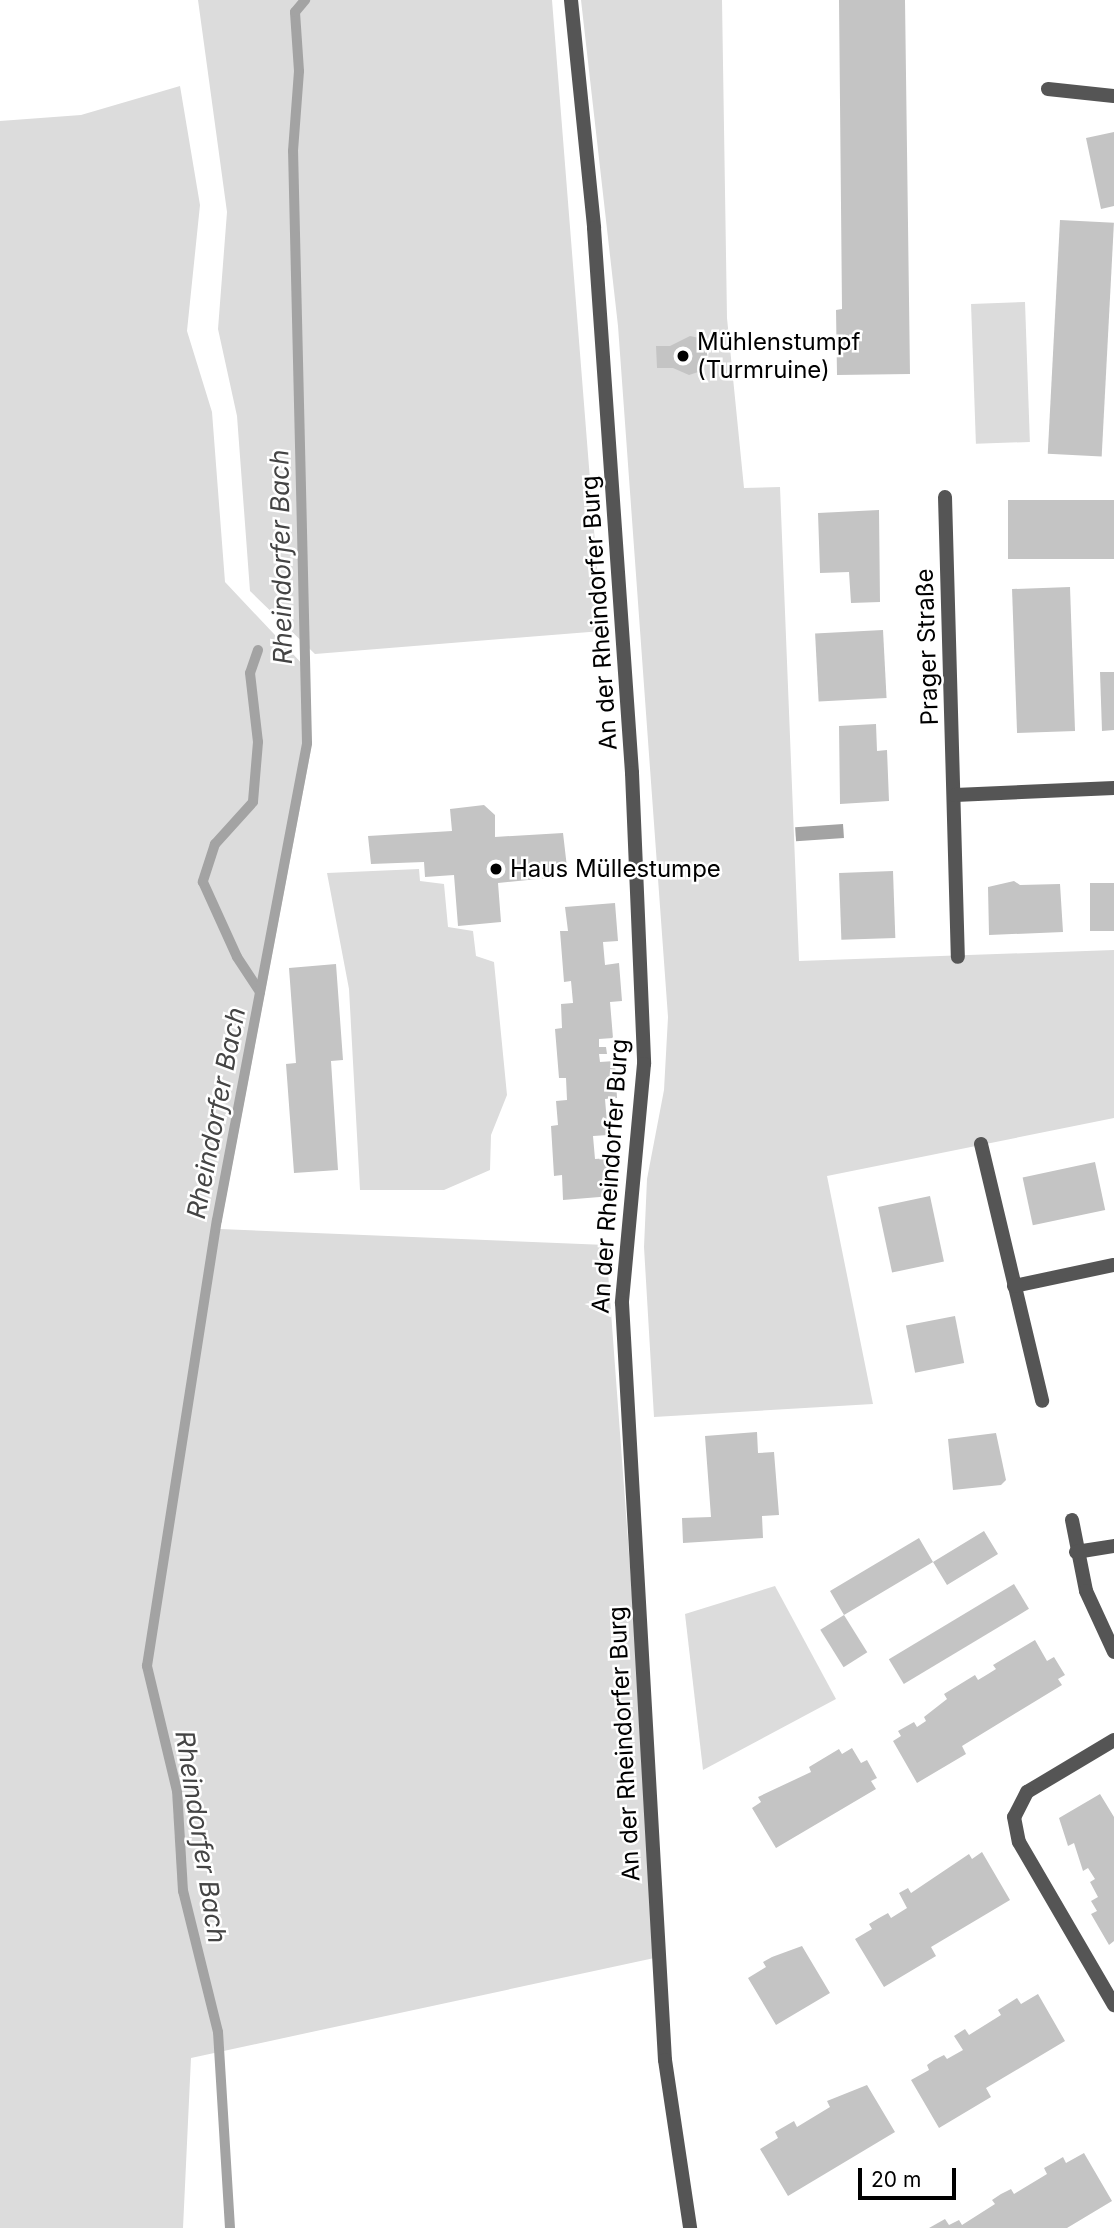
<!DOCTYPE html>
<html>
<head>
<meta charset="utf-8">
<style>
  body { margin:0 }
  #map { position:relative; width:1114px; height:2228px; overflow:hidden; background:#fff; font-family:Inter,sans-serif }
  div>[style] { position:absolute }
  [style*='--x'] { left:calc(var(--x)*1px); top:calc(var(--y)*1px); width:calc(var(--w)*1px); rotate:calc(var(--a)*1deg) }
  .green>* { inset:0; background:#dcdcdc; transform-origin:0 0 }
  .water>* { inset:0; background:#a3a3a3; transform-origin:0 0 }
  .stream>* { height:10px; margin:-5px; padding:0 5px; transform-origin:5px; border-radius:5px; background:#a3a3a3 }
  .building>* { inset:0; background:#c4c4c4; transform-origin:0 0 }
  .street>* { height:14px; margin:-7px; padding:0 7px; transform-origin:7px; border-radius:7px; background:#555 }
  .dots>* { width:19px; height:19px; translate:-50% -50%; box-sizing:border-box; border:4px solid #fff; border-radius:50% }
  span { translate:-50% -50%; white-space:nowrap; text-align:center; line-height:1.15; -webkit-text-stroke:5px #fff; paint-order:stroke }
  .poi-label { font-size:24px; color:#000 }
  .left { translate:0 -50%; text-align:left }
  .street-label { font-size:24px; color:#000 }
  .water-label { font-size:26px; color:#444; font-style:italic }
  .scale { position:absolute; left:858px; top:2168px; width:98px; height:32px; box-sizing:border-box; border:4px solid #000; border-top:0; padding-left:9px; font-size:21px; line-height:24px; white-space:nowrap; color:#000; -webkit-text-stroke:5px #fff; paint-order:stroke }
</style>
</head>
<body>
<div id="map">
  <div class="green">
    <i style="clip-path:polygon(198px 0,552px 0,602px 631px,315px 654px,250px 591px,237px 416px,218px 329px,227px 212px)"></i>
    <i style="clip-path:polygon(581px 0,722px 0,727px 318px,744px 488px,780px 487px,799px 961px,1114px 950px,1114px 1118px,827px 1176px,873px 1404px,654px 1417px,644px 1247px,647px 1179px,664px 1090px,668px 1017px,618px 326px)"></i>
    <i style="clip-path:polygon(180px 86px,200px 205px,187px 331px,212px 412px,225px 582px,307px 669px,312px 744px,220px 1229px,606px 1245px,659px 1957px,191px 2058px,183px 2228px,0 2228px,0 121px,81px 115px)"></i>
    <i style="left:1025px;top:302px;width:140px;height:54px;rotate:88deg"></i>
    <i style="clip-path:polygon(419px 869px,420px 881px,444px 884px,448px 927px,473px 931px,476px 956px,494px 962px,507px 1095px,491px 1135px,490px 1170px,444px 1190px,360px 1190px,349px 989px,327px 873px)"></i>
    <i style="clip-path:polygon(775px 1586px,836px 1699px,703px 1770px,685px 1614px)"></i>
  </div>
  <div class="water">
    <i style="left:843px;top:824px;width:14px;height:48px;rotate:86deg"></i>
  </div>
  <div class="stream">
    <i style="--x:258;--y:650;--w:24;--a:109"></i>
    <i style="--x:250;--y:673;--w:69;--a:83.4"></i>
    <i style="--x:258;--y:742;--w:60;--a:94.8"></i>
    <i style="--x:253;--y:802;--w:57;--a:132.1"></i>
    <i style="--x:215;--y:844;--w:40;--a:108"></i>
    <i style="--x:203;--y:882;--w:82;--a:65.6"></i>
    <i style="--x:237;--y:957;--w:42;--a:56.7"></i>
    <i style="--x:230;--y:2228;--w:196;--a:-93.5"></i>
    <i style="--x:218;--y:2032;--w:145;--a:-103.9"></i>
    <i style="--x:183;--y:1891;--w:100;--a:-93.4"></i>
    <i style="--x:177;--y:1791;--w:129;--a:-103.5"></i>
    <i style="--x:147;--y:1666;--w:451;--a:-81.1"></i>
    <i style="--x:217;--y:1220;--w:485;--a:-79.3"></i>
    <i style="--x:307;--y:743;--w:592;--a:-91.35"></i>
    <i style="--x:293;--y:151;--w:80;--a:-85.7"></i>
    <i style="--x:299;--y:71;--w:59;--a:-93.9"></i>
    <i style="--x:295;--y:12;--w:16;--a:-50"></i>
  </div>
  <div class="building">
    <i style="clip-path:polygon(839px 0,905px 0,910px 374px,837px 375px,836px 310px,842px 309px)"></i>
    <i style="clip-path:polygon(1114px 132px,1114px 206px,1101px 209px,1086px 138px)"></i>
    <i style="left:1060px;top:220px;width:54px;height:234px;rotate:3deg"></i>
    <i style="clip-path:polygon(690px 336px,699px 338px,709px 352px,704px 370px,689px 375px,673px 368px,657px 368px,656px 346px,670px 346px)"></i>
    <i style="left:1114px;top:500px;width:59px;height:106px;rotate:90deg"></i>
    <i style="clip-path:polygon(879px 510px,880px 602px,851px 603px,849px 572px,820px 573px,818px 513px)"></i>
    <i style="left:1070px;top:587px;width:144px;height:58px;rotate:88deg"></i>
    <i style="left:883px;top:630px;width:68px;height:68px;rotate:87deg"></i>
    <i style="clip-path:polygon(1100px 672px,1114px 672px,1114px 730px,1102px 731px)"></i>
    <i style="clip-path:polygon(876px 724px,877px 751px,887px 750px,889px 801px,840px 804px,839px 726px)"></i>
    <i style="clip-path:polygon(484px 805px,495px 815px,495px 837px,563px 833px,568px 876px,498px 883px,501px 922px,458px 926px,454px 875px,425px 877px,424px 862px,371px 864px,368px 836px,452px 831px,450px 809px)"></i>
    <i style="left:893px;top:871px;width:67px;height:54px;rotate:88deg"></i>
    <i style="clip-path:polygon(1014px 881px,1020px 885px,1060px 884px,1063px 932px,989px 935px,988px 887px)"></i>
    <i style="left:1114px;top:883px;width:48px;height:24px;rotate:90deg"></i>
    <i style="clip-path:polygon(615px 903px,618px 941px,603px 942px,605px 965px,619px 963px,622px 1001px,610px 1002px,613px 1038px,599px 1039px,599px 1047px,606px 1047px,607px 1054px,599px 1054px,600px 1062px,615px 1061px,617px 1098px,605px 1099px,608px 1135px,593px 1136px,595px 1159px,609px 1158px,612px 1196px,563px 1200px,562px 1175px,554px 1176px,551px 1126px,558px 1125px,556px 1101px,567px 1100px,566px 1078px,559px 1078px,555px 1029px,562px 1028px,561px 1004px,573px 1003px,571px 981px,564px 982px,560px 931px,568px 931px,565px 907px)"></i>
    <i style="clip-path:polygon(336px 964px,343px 1060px,331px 1061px,338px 1170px,294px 1173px,286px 1064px,296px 1063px,289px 968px)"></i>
    <i style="left:1095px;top:1162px;width:49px;height:74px;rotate:78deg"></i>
    <i style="left:930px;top:1196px;width:67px;height:53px;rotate:78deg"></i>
    <i style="left:955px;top:1316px;width:48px;height:50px;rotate:79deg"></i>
    <i style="clip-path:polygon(757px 1432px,758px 1453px,774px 1452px,779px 1515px,762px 1516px,763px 1538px,683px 1543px,682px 1518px,711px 1517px,705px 1436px)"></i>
    <i style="clip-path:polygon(996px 1433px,1006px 1480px,1001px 1485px,953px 1490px,948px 1439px)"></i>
    <i style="clip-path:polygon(984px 1531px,998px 1554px,947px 1585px,933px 1562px,844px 1615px,830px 1591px,919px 1538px,933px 1562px)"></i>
    <i style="left:1014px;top:1584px;width:29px;height:146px;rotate:59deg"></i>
    <i style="left:844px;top:1615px;width:44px;height:28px;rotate:58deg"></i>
    <i style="clip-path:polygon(1035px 1640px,1047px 1661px,1054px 1657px,1065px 1675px,1058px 1679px,1062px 1685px,962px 1746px,966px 1754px,917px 1783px,893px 1741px,901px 1736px,898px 1731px,914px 1722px,917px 1727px,926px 1721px,924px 1717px,947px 1699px,944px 1694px,975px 1675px,978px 1680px,988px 1674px,996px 1669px,993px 1665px)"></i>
    <i style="clip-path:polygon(852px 1748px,861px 1763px,867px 1760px,877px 1778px,871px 1781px,876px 1789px,776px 1848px,752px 1808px,761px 1802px,758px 1797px,811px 1772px,809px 1767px,839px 1749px,842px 1754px)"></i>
    <i style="clip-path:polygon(1100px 1794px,1114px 1817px,1114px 1941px,1109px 1945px,1091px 1914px,1097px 1911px,1091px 1901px,1098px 1897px,1090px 1882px,1095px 1879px,1088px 1868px,1083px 1871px,1074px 1843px,1068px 1846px,1059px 1818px)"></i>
    <i style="clip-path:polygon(982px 1852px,1010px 1900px,931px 1947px,936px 1956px,884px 1987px,855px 1939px,872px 1929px,869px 1924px,879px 1918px,888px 1913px,891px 1918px,907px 1908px,899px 1893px,908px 1888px,911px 1893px,969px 1854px,972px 1859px)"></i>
    <i style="clip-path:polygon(802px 1946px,830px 1993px,776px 2025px,748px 1978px,766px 1967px,763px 1962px,772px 1957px)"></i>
    <i style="clip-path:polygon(1038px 1994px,1065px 2041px,986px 2088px,991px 2097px,939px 2128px,911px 2080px,929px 2070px,927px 2065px,934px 2060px,944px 2055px,947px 2059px,963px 2050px,954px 2036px,965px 2029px,969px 2035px,1001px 2015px,998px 2010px,1017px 1998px,1021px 2004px)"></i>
    <i style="clip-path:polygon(867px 2085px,895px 2132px,788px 2196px,760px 2149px,778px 2138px,775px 2132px,794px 2121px,797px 2127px,830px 2107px,827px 2101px)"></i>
    <i style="clip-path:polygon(1084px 2153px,1112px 2201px,1067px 2228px,929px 2228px,945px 2219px,949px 2225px,959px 2220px,962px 2225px,995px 2204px,992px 2200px,1001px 2194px,1011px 2189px,1014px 2194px,1047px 2174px,1044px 2168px,1053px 2163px,1063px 2157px,1066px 2163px)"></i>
  </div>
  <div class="street">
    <i style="--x:571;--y:0;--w:229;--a:84.2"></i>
    <i style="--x:594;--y:228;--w:546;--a:86.01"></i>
    <i style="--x:632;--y:773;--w:291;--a:87.6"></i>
    <i style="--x:644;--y:1064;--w:240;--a:95.3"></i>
    <i style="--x:622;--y:1303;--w:758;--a:86.75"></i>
    <i style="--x:665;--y:2060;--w:170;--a:81.5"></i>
    <i style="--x:1048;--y:89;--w:66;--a:6.1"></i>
    <i style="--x:945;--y:497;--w:460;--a:88.4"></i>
    <i style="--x:955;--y:795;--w:159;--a:-2.5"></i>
    <i style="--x:981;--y:1144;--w:264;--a:76.6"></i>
    <i style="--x:1014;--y:1286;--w:102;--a:-11.9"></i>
    <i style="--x:1072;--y:1520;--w:72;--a:78.8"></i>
    <i style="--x:1086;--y:1591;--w:67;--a:65.3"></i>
    <i style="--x:1076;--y:1552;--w:38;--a:-9"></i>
    <i style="--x:1114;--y:1740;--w:101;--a:149.1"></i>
    <i style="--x:1027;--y:1792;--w:28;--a:117"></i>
    <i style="--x:1014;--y:1817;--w:25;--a:79"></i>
    <i style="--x:1019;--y:1842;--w:189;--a:59.8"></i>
  </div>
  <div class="dots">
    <i style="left:683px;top:356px;background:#000"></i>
    <i style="left:496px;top:869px;background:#000"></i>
  </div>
  <div class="poi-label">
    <span class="left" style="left:697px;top:356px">Mühlenstumpf<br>(Turmruine)</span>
    <span class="left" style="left:510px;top:869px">Haus Müllestumpe</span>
  </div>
  <div class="street-label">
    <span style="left:599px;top:613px;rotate:-94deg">An der Rheindorfer Burg</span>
    <span style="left:927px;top:647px;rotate:-92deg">Prager Straße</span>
    <span style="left:610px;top:1176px;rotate:-86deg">An der Rheindorfer Burg</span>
    <span style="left:624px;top:1744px;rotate:-93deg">An der Rheindorfer Burg</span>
  </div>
  <div class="water-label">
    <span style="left:281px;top:557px;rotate:-91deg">Rheindorfer Bach</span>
    <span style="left:216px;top:1113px;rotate:-79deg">Rheindorfer Bach</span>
    <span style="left:201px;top:1837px;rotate:81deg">Rheindorfer Bach</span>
  </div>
  <div class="scale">20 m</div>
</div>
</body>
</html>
